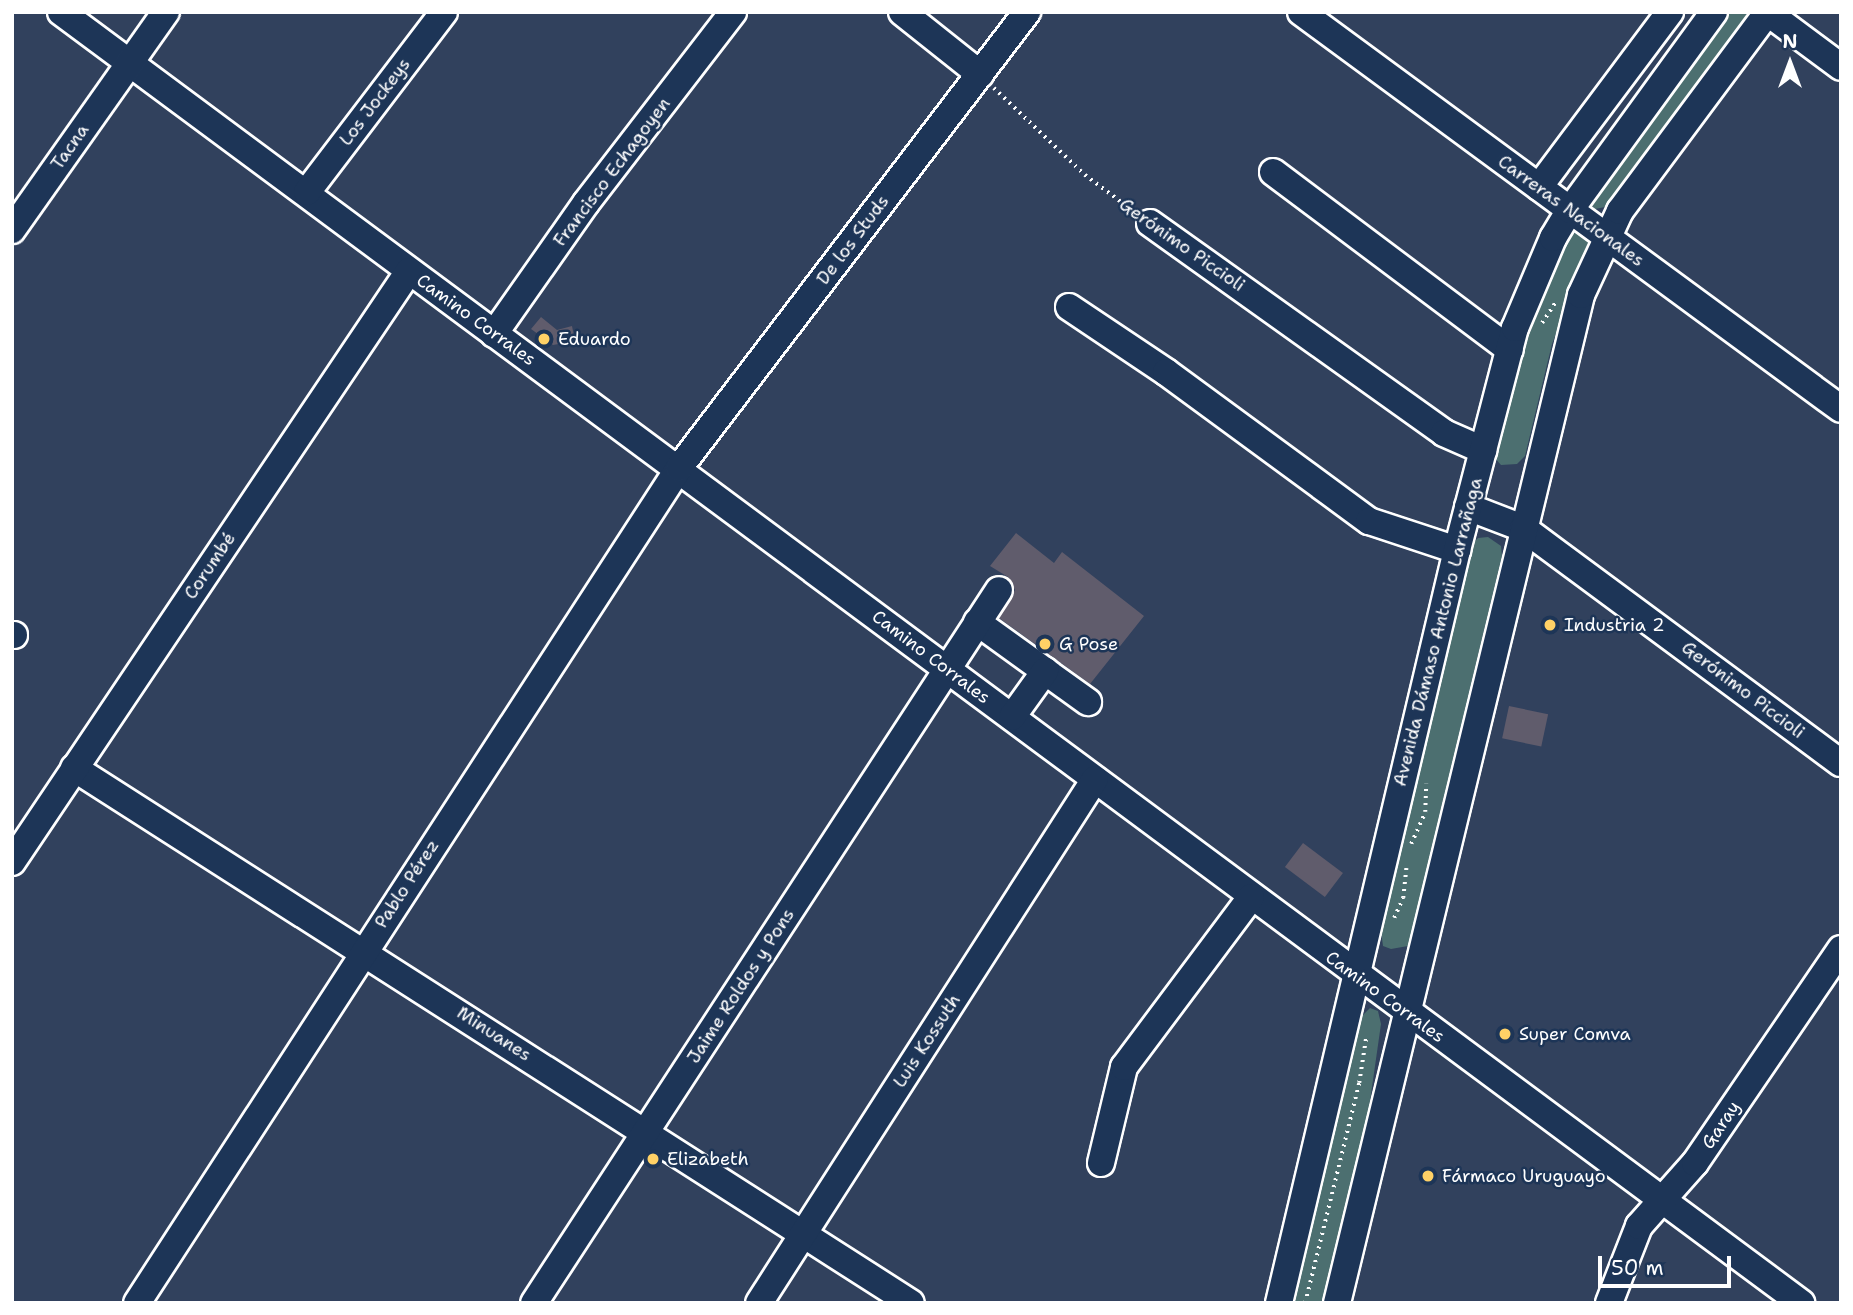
<!DOCTYPE html>
<html>
<head>
<meta charset="utf-8">
<style>
  body { margin:0 }
  #map { position:relative; width:1853px; height:1315px; overflow:hidden; background:#31415d; font-family:"Shantell Sans",sans-serif }
  div>[style] { position:absolute }
  [style*='--x'] { left:calc(var(--x)*1px); top:calc(var(--y)*1px); width:calc(var(--w)*1px); rotate:calc(var(--a)*1deg) }
  .green>* { inset:0; background:#4c6f70 }
  .building>* { inset:0; background:#605c6c; transform-origin:0 0 }
  .path>* { height:3.5px; margin-top:-1.75px; transform-origin:0; background:repeating-linear-gradient(90deg,#fff 0 2px,transparent 0 7px) }
  .roads { filter:drop-shadow(2px 0 #fff) drop-shadow(-2px 0 #fff) drop-shadow(0 2px #fff) drop-shadow(0 -2px #fff) }
  .minor>* { height:26px; margin:-13px; padding:0 13px; transform-origin:13px; border-radius:13px; background:#1d3557 }
  .dots>* { width:19px; height:19px; translate:-50% -50%; box-sizing:border-box; border:4px solid #1d3557; border-radius:50% }
  span { translate:-50% -50%; white-space:nowrap; text-align:center; line-height:1.15; -webkit-text-stroke:5px #1d3557; paint-order:stroke }
  .street-label { font-size:18px; color:#fff }
  .poi-label { font-size:18px; color:#fff }
  .left { translate:0 -50%; text-align:left }
  .frame { position:absolute; inset:0; border:14px solid #fff; pointer-events:none }
  .north { position:absolute; left:1755px; top:28px; width:70px; height:70px; -webkit-text-stroke:5px #1d3557; paint-order:stroke; rotate:0deg; font-size:19px; font-weight:700; line-height:28px; text-align:center; color:#fff }
  .north::after { content:''; display:block; margin:auto; width:24px; height:32px; background:#fff; clip-path:polygon(50% 0,100% 100%,50% 72%,0 100%) }
  .scale { position:absolute; left:1598px; top:1256px; width:133px; height:32px; box-sizing:border-box; border:4px solid #fff; border-top:0; padding-left:9px; font-size:21px; line-height:24px; white-space:nowrap; color:#fff; -webkit-text-stroke:5px #1d3557; paint-order:stroke }
</style>
</head>
<body>
<div id="map">
  <div class="green">
    <i style="clip-path:polygon(1726px 12px,1746px 12px,1747px 19px,1610px 206px,1595px 209px,1590px 204px)"></i>
    <i style="clip-path:polygon(1583px 230px,1588px 236px,1588px 249px,1552px 344px,1525px 456px,1517px 464px,1501px 465px,1493px 456px,1515px 357px,1565px 237px)"></i>
    <i style="clip-path:polygon(1488px 537px,1501px 546px,1502px 556px,1408px 946px,1391px 949px,1383px 946px,1381px 931px,1471px 545px,1478px 538px)"></i>
    <i style="clip-path:polygon(1370px 1008px,1378px 1011px,1381px 1024px,1368px 1115px,1325px 1303px,1293px 1303px,1360px 1018px)"></i>
  </div>
  <div class="building">
    <i style="clip-path:polygon(541px 317px,557px 330px,572px 326px,575px 341px,553px 345px,531px 329px)"></i>
    <i style="clip-path:polygon(1016px 533px,1054px 563px,1062px 552px,1144px 616px,1090px 684px,999px 618px,1015px 590px,1008px 577px,990px 566px)"></i>
    <i style="left:1509px;top:706px;width:40px;height:33px;rotate:12deg"></i>
    <i style="left:1303px;top:843px;width:50px;height:30px;rotate:37deg"></i>
  </div>
  <div class="path">
    <i style="--x:994;--y:88;--w:126;--a:43.7"></i>
    <i style="--x:1085;--y:175;--w:59;--a:36.7"></i>
    <i style="--x:1542;--y:323;--w:24;--a:-57"></i>
    <i style="--x:1411;--y:844;--w:35;--a:-66"></i>
    <i style="--x:1425;--y:812;--w:28;--a:-88"></i>
    <i style="--x:1394;--y:918;--w:22;--a:-66"></i>
    <i style="--x:1403;--y:898;--w:30;--a:-84"></i>
    <i style="--x:1305;--y:1303;--w:227;--a:-76.2"></i>
    <i style="--x:1359;--y:1083;--w:47;--a:-81.3"></i>
  </div>
  <div class="roads">
    <div class="minor">
      <i style="--x:61;--y:12;--w:2167;--a:36.57"></i>
      <i style="--x:902;--y:12;--w:100;--a:38.5"></i>
      <i style="--x:1301;--y:12;--w:670;--a:36.32"></i>
      <i style="--x:1767;--y:12;--w:92;--a:36.6"></i>
      <i style="--x:1273;--y:172;--w:296;--a:36.9"></i>
      <i style="--x:1539;--y:187;--w:219;--a:-53.2"></i>
      <i style="--x:307;--y:192;--w:226;--a:-52.7"></i>
      <i style="--x:1150;--y:223;--w:361;--a:35.5"></i>
      <i style="--x:1444;--y:433;--w:43;--a:23.6"></i>
      <i style="--x:12;--y:230;--w:267;--a:-54.8"></i>
      <i style="--x:1069;--y:307;--w:117;--a:33.8"></i>
      <i style="--x:1166;--y:372;--w:252;--a:36.3"></i>
      <i style="--x:1369;--y:521;--w:93;--a:18.2"></i>
      <i style="--x:494;--y:334;--w:160;--a:-54.9"></i>
      <i style="--x:586;--y:203;--w:241;--a:-52.4"></i>
      <i style="--x:1468;--y:507;--w:59;--a:20.9"></i>
      <i style="--x:1523;--y:528;--w:395;--a:36.5"></i>
      <i style="--x:977;--y:622;--w:137;--a:35.8"></i>
      <i style="--x:12;--y:635;--w:2;--a:0"></i>
      <i style="--x:1012;--y:717;--w:57;--a:-54.3"></i>
      <i style="--x:74;--y:768;--w:993;--a:32.59"></i>
      <i style="--x:12;--y:862;--w:712;--a:-56.11"></i>
      <i style="--x:1101;--y:1163;--w:99;--a:-76.5"></i>
      <i style="--x:1124;--y:1067;--w:212;--a:-53.2"></i>
      <i style="--x:137;--y:1303;--w:995;--a:-57.01"></i>
      <i style="--x:679;--y:468;--w:574;--a:-52.65"></i>
      <i style="--x:534;--y:1303;--w:851;--a:-56.89"></i>
      <i style="--x:759;--y:1303;--w:622;--a:-57.33"></i>
      <i style="--x:1279;--y:1303;--w:774;--a:-76.7"></i>
      <i style="--x:1457;--y:550;--w:229;--a:-75.4"></i>
      <i style="--x:1515;--y:328;--w:98;--a:-67.1"></i>
      <i style="--x:1553;--y:238;--w:33;--a:-59"></i>
      <i style="--x:1570;--y:210;--w:245;--a:-54"></i>
      <i style="--x:1337;--y:1303;--w:1037;--a:-76.39"></i>
      <i style="--x:1581;--y:295;--w:93;--a:-65.1"></i>
      <i style="--x:1620;--y:211;--w:248;--a:-53.4"></i>
      <i style="--x:1609;--y:1303;--w:83;--a:-68.7"></i>
      <i style="--x:1639;--y:1226;--w:84;--a:-48.4"></i>
      <i style="--x:1695;--y:1163;--w:259;--a:-55.7"></i>
    </div>
  </div>
  <div class="dots">
    <i style="left:544px;top:339px;background:#ffd166"></i>
    <i style="left:1550px;top:625px;background:#ffd166"></i>
    <i style="left:1045px;top:644px;background:#ffd166"></i>
    <i style="left:1505px;top:1034px;background:#ffd166"></i>
    <i style="left:653px;top:1159px;background:#ffd166"></i>
    <i style="left:1428px;top:1176px;background:#ffd166"></i>
  </div>
  <div class="street-label">
    <span style="left:375px;top:102px;rotate:-53deg">Los Jockeys</span>
    <span style="left:70px;top:147px;rotate:-55deg">Tacna</span>
    <span style="left:612px;top:172px;rotate:-53deg">Francisco Echagoyen</span>
    <span style="left:1571px;top:211px;rotate:36deg">Carreras Nacionales</span>
    <span style="left:853px;top:240px;rotate:-53deg">De los Studs</span>
    <span style="left:1182px;top:245px;rotate:35deg">Gerónimo Piccioli</span>
    <span style="left:476px;top:320px;rotate:36deg">Camino Corrales</span>
    <span style="left:210px;top:566px;rotate:-56deg">Corumbé</span>
    <span style="left:1438px;top:632px;rotate:-76deg">Avenida Dámaso Antonio Larrañaga</span>
    <span style="left:931px;top:657px;rotate:37deg">Camino Corrales</span>
    <span style="left:1743px;top:690px;rotate:37deg">Gerónimo Piccioli</span>
    <span style="left:407px;top:884px;rotate:-57deg">Pablo Pérez</span>
    <span style="left:741px;top:986px;rotate:-57deg">Jaime Roldos y Pons</span>
    <span style="left:1385px;top:997px;rotate:36deg">Camino Corrales</span>
    <span style="left:494px;top:1034px;rotate:33deg">Minuanes</span>
    <span style="left:927px;top:1041px;rotate:-57deg">Luis Kossuth</span>
    <span style="left:1721px;top:1125px;rotate:-56deg">Garay</span>
  </div>
  <div class="poi-label">
    <span class="left" style="left:558px;top:339px">Eduardo</span>
    <span class="left" style="left:1564px;top:625px">Industria 2</span>
    <span class="left" style="left:1059px;top:644px">G Pose</span>
    <span class="left" style="left:1519px;top:1034px">Super Comva</span>
    <span class="left" style="left:667px;top:1159px">Elizabeth</span>
    <span class="left" style="left:1442px;top:1176px">Fármaco Uruguayo</span>
  </div>
  <div class="frame"></div>
  <div class="north">N</div>
  <div class="scale">50 m</div>
</div>
</body>
</html>
